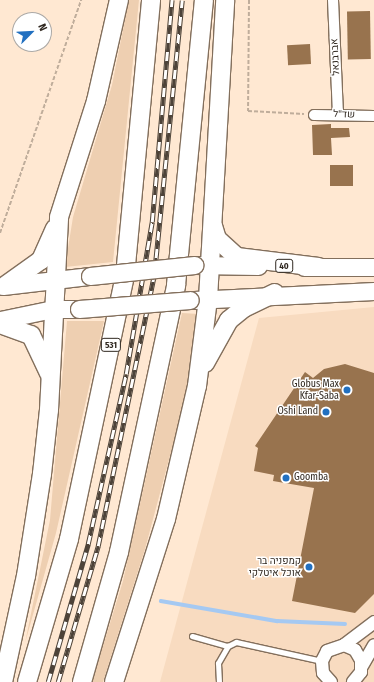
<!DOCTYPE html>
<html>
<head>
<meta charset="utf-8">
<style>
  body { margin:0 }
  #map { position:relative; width:374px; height:682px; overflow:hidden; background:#ffe8d2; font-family:"Fira Sans Condensed",Heebo,sans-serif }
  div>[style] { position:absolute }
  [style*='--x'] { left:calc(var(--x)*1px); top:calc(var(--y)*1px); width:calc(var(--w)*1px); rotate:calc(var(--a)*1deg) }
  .built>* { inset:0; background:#f8dbc0 }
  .green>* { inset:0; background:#eecfb1 }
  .stream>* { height:3.5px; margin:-1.75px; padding:0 1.75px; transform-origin:1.75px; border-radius:1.75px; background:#a5c9f2 }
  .building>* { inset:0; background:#98734e; transform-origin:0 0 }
  .path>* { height:2px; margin-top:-1px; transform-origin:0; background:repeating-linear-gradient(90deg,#bfad9b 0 4px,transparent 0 6px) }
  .roads { filter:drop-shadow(1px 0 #836f5c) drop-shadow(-1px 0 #836f5c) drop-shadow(0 1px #836f5c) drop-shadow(0 -1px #836f5c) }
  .service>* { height:5px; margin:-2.5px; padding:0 2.5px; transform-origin:2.5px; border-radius:2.5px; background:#fff }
  .minor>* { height:10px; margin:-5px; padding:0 5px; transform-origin:5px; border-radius:5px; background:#fff }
  .tertiary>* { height:12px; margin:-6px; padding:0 6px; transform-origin:6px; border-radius:6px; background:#fff }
  .trunk>* { height:17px; margin:-8.5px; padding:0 8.5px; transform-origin:8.5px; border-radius:8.5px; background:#fff }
  .motorway>* { height:18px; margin:-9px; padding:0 9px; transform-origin:9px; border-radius:9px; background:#fff }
  .rail>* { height:4.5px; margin-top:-2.25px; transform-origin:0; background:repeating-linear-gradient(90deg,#fff 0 9px,#4d4339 0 18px); box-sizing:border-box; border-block:1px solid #4d4339 }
  .bridges { filter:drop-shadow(1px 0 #836f5c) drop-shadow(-1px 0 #836f5c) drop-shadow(0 1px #836f5c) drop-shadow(0 -1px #836f5c) }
  .trunk-bridge>* { height:17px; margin:-8.5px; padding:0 8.5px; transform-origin:8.5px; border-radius:8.5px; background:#fff }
  .dots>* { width:11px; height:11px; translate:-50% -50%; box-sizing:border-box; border:2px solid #fff; border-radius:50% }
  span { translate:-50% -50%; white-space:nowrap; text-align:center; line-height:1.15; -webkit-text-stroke:3px #fff; paint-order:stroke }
  .shield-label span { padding:1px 3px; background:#fff; border:1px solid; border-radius:3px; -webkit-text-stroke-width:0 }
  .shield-label { font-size:9px; color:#302820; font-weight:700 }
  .street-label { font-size:10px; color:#302820 }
  .poi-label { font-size:10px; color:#302820 }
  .right { translate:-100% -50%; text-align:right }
  .left { translate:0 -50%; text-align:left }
  .north { position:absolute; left:12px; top:12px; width:40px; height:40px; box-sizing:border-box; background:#fff; border:1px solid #aca9a6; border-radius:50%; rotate:66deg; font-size:11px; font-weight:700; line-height:16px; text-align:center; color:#302820 }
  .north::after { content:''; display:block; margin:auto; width:14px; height:18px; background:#2270c0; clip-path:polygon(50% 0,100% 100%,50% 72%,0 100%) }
</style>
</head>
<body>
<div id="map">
  <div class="built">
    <i style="clip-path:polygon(374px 307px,374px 682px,160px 682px,259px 318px)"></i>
  </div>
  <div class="green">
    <i style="clip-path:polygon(129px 0,139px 0,113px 262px,65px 267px,73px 217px,112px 85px)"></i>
    <i style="clip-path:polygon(182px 313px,199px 314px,186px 396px,145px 549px,103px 682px,92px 682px,123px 581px)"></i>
    <i style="clip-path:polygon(67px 321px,104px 321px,56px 533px,25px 643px,50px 520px)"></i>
  </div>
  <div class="stream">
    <i style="--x:161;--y:601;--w:118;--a:9.8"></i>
    <i style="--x:277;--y:621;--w:68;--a:2.5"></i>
  </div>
  <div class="building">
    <i style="left:370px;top:11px;width:48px;height:23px;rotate:89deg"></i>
    <i style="left:310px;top:44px;width:20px;height:23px;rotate:87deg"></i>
    <i style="clip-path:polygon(331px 124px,331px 128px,349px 128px,350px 137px,331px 138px,332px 155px,313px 155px,312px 125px)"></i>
    <i style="left:330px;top:165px;width:23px;height:21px"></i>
    <i style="clip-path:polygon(345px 364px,374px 373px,374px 594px,355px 613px,292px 601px,314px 488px,273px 481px,274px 475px,254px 471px,258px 448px,255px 446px,305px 372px,313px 378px,324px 369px)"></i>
  </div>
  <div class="path">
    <i style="--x:249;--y:0;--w:111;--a:90.5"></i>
    <i style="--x:248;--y:111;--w:56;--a:3.1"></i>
    <i style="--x:0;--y:233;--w:247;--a:-70.8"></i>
  </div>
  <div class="roads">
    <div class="service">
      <i style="--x:192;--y:636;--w:37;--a:16"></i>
      <i style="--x:219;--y:682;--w:19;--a:-93"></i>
      <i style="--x:218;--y:663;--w:20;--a:-60"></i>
      <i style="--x:228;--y:646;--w:9;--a:-27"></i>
      <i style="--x:236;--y:642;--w:88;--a:12.5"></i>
    </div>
    <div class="minor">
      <i style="--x:333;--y:0;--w:114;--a:87.5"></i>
      <i style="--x:314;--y:115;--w:60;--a:1"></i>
    </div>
    <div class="tertiary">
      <i style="--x:344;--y:645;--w:38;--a:-37"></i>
      <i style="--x:362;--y:666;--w:24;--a:-60"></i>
      <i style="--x:331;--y:682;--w:12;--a:-132"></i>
      <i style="--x:323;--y:673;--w:12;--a:-95"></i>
      <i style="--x:322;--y:661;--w:11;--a:-63"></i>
      <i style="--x:327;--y:651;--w:18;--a:-19"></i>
      <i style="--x:344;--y:645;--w:12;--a:24"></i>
      <i style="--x:355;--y:650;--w:12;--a:59"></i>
      <i style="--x:361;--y:660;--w:12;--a:90"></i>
      <i style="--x:361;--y:672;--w:13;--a:129"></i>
    </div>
    <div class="trunk">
      <i style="--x:196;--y:265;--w:62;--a:0.9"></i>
      <i style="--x:304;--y:267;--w:70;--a:0"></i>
      <i style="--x:3;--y:286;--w:88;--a:-6.6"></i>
      <i style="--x:194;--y:300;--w:180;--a:-2.9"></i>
      <i style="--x:0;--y:320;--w:54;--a:-11.7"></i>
      <i style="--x:53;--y:309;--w:26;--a:0"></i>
    </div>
    <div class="motorway">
      <i style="--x:213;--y:226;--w:14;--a:73"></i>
      <i style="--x:217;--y:239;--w:27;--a:42"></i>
      <i style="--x:237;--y:257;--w:82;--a:7"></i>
      <i style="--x:6;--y:285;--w:43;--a:-35.5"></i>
      <i style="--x:41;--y:260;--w:34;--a:-66"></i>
      <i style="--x:0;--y:324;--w:33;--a:20"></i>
      <i style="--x:31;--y:335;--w:42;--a:64.7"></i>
      <i style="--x:205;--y:363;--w:49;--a:-60.8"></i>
      <i style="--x:229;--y:320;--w:19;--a:-39"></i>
      <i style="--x:244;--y:308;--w:34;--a:-26"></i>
      <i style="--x:3;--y:682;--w:108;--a:-77.8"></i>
      <i style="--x:26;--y:576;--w:103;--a:-81.1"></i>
      <i style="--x:42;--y:474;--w:64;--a:-83.8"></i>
      <i style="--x:49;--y:410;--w:193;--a:-87"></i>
      <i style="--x:59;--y:217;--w:122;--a:-72.3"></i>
      <i style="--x:96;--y:101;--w:104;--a:-77.2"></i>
      <i style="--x:27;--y:682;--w:149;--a:-73.6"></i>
      <i style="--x:69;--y:539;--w:269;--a:-78"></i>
      <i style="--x:125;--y:276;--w:277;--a:-84.6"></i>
      <i style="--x:82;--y:682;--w:135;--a:-74.1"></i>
      <i style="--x:119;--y:552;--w:273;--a:-77.9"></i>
      <i style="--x:176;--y:285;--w:286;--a:-84.4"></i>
      <i style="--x:114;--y:682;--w:171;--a:-72.3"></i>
      <i style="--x:166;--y:519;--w:137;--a:-76.9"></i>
      <i style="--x:197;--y:386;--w:88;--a:-82.8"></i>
      <i style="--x:208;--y:299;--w:299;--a:-86.7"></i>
    </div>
  </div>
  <div class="rail">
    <i style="--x:48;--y:682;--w:144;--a:-73.8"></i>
    <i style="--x:88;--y:544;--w:174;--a:-77.4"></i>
    <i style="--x:126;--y:374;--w:154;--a:-80.3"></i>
    <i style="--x:152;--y:222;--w:223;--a:-84.9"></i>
    <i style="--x:58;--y:682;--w:142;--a:-73.6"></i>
    <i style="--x:98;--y:546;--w:276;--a:-78.3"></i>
    <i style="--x:154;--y:276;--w:277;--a:-84.2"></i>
  </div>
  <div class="bridges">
    <div class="trunk-bridge">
      <i style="--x:90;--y:276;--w:105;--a:-6"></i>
      <i style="--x:79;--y:309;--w:111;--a:-4.6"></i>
    </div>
  </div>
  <div class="dots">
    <i style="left:347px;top:390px;background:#2270c0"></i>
    <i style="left:326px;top:412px;background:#2270c0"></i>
    <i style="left:286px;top:478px;background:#2270c0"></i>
    <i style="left:309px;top:567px;background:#2270c0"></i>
  </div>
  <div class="shield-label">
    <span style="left:284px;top:266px">40</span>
    <span style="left:111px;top:345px">531</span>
  </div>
  <div class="street-label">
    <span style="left:336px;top:57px;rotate:-93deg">אברבנאל</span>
    <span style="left:344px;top:115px;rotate:2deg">שד"ל</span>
  </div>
  <div class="poi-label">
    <span class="right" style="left:339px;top:390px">Globus Max<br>Kfar-Saba</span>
    <span class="right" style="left:318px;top:412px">Oshi Land</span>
    <span class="left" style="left:294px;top:478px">Goomba</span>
    <span class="right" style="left:301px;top:567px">קמפניה בר<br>אוכל איטלקי</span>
  </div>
  <div class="north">N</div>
</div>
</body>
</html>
